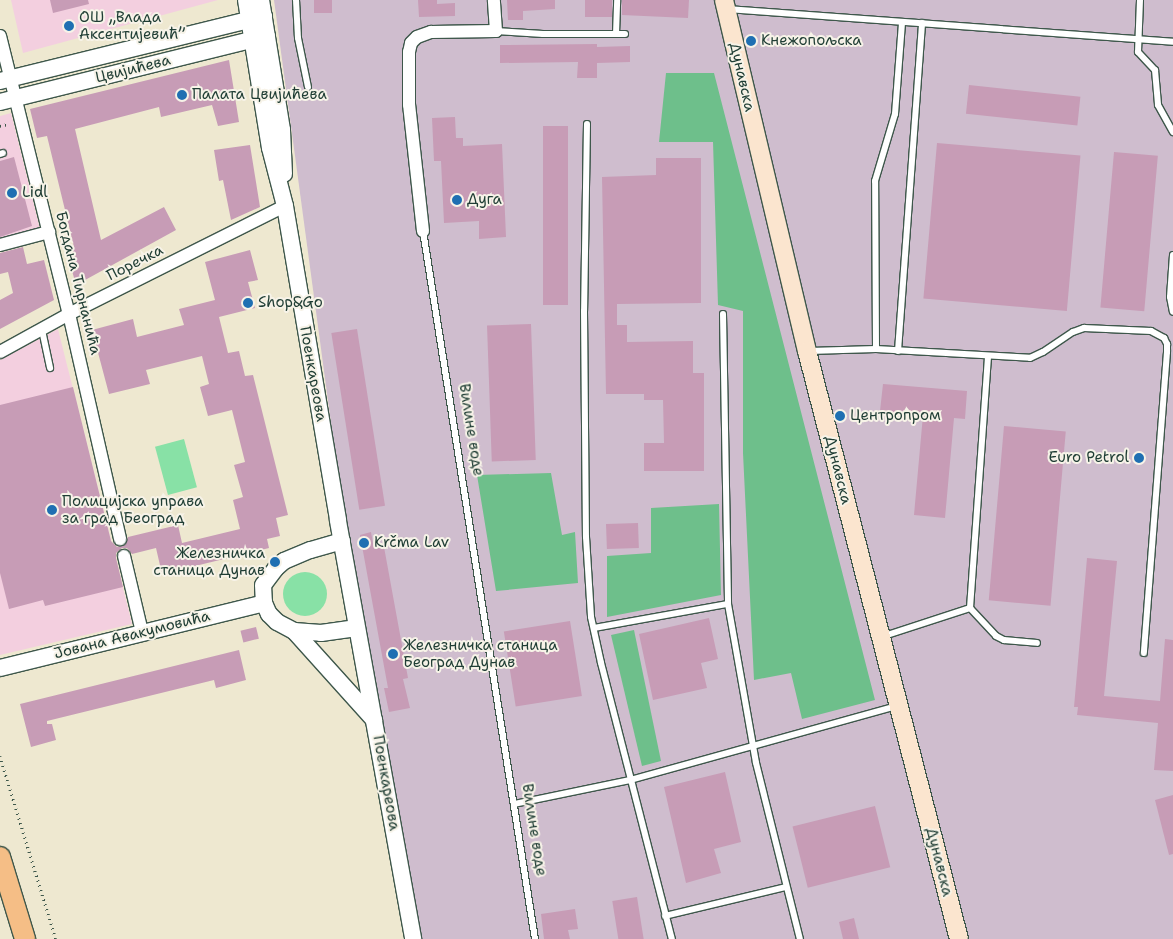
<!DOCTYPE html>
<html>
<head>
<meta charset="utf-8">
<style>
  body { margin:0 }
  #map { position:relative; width:1173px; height:939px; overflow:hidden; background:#eee8d0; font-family:"Shantell Sans",sans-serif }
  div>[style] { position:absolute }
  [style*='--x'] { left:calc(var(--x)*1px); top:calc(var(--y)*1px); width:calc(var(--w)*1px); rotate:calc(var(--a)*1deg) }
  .built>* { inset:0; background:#f3cfdf }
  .industrial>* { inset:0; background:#cfbdce }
  .green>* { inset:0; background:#88e1a6; transform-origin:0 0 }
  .round { border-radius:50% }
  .forest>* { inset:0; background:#6ebf8b }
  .building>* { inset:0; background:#c79cb6; transform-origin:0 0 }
  .path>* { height:2.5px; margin-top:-1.25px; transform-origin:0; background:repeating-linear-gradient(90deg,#3e574b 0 1px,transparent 0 5px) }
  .roads { filter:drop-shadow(1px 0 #3e574b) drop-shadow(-1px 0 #3e574b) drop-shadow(0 1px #3e574b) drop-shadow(0 -1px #3e574b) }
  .service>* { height:6px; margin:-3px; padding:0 3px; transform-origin:3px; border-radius:3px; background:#fff }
  .minor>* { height:12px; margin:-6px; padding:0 6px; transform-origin:6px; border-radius:6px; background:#fff }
  .tertiary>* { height:16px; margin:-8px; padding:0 8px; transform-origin:8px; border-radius:8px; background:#fff }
  .secondary>* { height:18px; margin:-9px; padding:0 9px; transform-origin:9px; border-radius:9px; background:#fbe5cf }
  .primary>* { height:20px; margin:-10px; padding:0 10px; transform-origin:10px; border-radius:10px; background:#f5be86 }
  .dots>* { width:14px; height:14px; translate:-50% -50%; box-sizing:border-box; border:2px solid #f7f3e8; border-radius:50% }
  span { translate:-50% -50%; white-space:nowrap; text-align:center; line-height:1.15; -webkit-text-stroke:4px #f7f3e8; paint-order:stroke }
  .poi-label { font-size:15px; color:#1f3d34 }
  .left { translate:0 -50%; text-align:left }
  .right { translate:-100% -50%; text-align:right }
  .street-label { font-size:15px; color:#1f3d34 }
</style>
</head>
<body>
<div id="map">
  <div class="built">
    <i style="clip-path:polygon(11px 0,218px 0,23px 53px)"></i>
    <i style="clip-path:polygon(11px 113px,40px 229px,0 240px,0 116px)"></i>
    <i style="clip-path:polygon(58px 329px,132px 624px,0 655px,0 360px)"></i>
  </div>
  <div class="industrial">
    <i style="clip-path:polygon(274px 0,1173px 0,1173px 939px,421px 939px,348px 549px)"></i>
  </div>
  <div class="green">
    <i style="left:184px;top:439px;width:50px;height:30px;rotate:75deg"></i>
    <i class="round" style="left:283px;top:572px;width:44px;height:44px"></i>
  </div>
  <div class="forest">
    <i style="clip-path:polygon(666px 73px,714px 73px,875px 700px,802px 719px,791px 673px,754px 680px,743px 453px,743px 311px,718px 305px,713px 142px,659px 142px)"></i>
    <i style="clip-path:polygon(551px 473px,562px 535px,575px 532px,578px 583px,496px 591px,477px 475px)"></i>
    <i style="clip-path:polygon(719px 504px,721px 595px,607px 617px,607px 556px,651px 553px,651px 508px)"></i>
    <i style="clip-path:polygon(634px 630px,661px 761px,642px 766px,611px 635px)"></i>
  </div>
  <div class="building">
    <i style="clip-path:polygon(50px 0,88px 0,89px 4px,53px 13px)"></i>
    <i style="left:314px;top:0;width:18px;height:13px"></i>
    <i style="clip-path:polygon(418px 0,437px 0,437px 4px,455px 3px,455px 16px,419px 17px)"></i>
    <i style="clip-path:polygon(507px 0,555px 0,555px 9px,523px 11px,523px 20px,508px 20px)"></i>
    <i style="left:585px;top:0;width:27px;height:17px"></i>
    <i style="clip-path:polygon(622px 0,689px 0,688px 18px,622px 15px)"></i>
    <i style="clip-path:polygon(597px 44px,597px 47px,630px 46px,630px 62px,597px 63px,597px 78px,577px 78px,578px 62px,500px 63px,500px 45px)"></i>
    <i style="clip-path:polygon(229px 60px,239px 122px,218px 126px,212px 105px,161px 117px,159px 107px,75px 129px,101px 240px,164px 207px,176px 230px,76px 285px,66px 249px,74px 247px,47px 136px,37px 138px,30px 109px)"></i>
    <i style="left:969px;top:85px;width:112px;height:29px;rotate:6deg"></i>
    <i style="clip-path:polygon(455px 117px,456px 138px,463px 138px,463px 146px,502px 144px,506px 237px,479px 239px,479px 221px,444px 223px,441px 161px,434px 161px,432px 118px)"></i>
    <i style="left:543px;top:126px;width:25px;height:179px"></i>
    <i style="left:937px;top:143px;width:144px;height:156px;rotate:5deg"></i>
    <i style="clip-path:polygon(250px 145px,260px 207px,231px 220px,223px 180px,219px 181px,214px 150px)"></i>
    <i style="left:1114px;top:152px;width:44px;height:156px;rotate:5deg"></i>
    <i style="clip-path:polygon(14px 157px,32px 226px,0 237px,0 161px)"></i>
    <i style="clip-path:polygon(656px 158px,701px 158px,701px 303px,617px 304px,617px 325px,627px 325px,627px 342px,693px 341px,693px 373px,704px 373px,704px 471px,644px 471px,644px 443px,664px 443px,663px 400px,644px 400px,644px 394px,606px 394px,602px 177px,656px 175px)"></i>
    <i style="clip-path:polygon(23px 247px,27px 264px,44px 260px,54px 300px,0 329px,0 300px,13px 293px,8px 272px,0 274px,0 253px)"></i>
    <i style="clip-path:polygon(250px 250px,258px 280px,248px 282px,255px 308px,219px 317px,228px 353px,239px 351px,245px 376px,253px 375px,288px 515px,276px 518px,280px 536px,267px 539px,269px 548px,162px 574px,156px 548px,132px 554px,127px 548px,122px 548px,116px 553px,116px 558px,123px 587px,45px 606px,43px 600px,9px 609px,0 573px,0 405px,73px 387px,111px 541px,117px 547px,125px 545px,128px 537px,178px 525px,182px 543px,240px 529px,233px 500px,243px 497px,234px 465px,245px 462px,232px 410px,208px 416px,200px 387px,209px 384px,202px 356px,146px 370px,150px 384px,109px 394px,92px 330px,133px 319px,137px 337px,184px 325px,179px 309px,215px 300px,205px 262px)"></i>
    <i style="left:531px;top:324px;width:136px;height:44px;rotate:88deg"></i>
    <i style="left:357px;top:329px;width:179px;height:26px;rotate:81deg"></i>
    <i style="clip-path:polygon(883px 384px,967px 391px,965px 419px,954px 418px,945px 518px,914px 515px,923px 415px,880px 411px)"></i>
    <i style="left:1004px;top:426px;width:62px;height:175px;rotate:5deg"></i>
    <i style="left:638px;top:523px;width:25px;height:32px;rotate:88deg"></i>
    <i style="clip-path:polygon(371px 532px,374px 549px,384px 547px,408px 678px,403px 679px,410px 708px,389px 712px,384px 688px,388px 688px,360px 535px)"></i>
    <i style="clip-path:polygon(1087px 558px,1117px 561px,1104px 696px,1160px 701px,1165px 639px,1173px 640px,1173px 771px,1154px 770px,1158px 723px,1077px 715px,1078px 707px,1074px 707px)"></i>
    <i style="clip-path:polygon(709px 618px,718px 659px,701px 663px,707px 688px,653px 700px,639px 634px)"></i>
    <i style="left:570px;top:621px;width:76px;height:67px;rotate:81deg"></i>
    <i style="left:256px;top:627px;width:12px;height:16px;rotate:76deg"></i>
    <i style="clip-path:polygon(239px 650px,246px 680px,216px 688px,214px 680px,47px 721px,47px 724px,52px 724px,56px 740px,31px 747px,20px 704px)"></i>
    <i style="clip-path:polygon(725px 772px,741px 842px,714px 849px,721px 873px,686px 883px,664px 787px)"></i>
    <i style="clip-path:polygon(1173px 795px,1173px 854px,1169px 855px,1155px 800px)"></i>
    <i style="left:875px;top:806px;width:63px;height:85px;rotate:76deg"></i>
    <i style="left:637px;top:897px;width:43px;height:25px;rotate:81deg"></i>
    <i style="clip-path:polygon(575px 909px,578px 929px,568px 930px,570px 939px,544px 939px,541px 914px)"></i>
    <i style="clip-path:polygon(854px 918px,859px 939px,843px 939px,839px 922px)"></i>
  </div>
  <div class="path">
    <i style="--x:0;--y:126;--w:8;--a:-14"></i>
    <i style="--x:0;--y:756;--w:191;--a:73"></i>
  </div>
  <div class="roads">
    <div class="service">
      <i style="--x:296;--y:0;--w:38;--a:87"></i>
      <i style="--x:298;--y:38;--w:50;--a:78.5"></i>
      <i style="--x:1140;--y:0;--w:52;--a:92.2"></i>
      <i style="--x:1138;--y:52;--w:25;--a:47"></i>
      <i style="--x:1155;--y:70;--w:35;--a:85"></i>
      <i style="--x:1158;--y:105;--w:31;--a:61"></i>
      <i style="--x:727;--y:9;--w:447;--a:4.2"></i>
      <i style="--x:496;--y:31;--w:47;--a:3.7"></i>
      <i style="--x:543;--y:34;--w:73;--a:0"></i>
      <i style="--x:616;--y:34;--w:34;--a:-88"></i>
      <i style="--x:616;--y:34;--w:9;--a:0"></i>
      <i style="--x:587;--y:124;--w:187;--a:90.9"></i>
      <i style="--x:584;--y:311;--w:226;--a:89.5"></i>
      <i style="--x:586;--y:537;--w:80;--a:86.4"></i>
      <i style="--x:591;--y:617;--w:47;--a:77.7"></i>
      <i style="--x:601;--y:663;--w:285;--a:75.6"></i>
      <i style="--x:0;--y:154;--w:3;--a:-18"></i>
      <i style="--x:423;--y:231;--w:717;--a:81.01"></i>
      <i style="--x:1173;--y:255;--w:42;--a:94.1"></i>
      <i style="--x:1170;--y:297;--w:15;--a:79"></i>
      <i style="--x:723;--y:314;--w:290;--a:89"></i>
      <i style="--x:728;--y:604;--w:161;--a:80"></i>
      <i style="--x:756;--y:763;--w:181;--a:76"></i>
      <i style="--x:42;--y:330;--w:39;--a:78"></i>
      <i style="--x:876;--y:349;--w:168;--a:-90.3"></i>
      <i style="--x:875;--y:181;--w:70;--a:-73.4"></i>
      <i style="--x:895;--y:114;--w:92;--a:-85.6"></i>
      <i style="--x:809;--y:351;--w:67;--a:-1.7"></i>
      <i style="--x:876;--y:349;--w:154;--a:3.3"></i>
      <i style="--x:1030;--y:358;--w:14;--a:-25"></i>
      <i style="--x:1043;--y:352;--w:36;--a:-34"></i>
      <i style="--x:1073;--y:332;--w:12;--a:-20"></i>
      <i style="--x:1084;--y:328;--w:67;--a:2.6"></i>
      <i style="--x:1151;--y:331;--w:15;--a:28"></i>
      <i style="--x:1164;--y:338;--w:7;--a:63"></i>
      <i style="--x:1167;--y:344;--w:8;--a:90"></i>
      <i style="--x:1167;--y:352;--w:302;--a:94.4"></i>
      <i style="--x:898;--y:351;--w:329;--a:-85.8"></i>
      <i style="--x:970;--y:608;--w:252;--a:-85.9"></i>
      <i style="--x:970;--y:608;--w:38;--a:47"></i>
      <i style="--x:996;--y:636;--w:9;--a:27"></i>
      <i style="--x:1004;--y:640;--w:33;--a:5"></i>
      <i style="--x:594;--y:628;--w:136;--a:-10.2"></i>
      <i style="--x:881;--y:637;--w:94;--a:-18"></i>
      <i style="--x:514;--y:804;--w:118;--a:-11.7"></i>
      <i style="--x:630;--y:780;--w:277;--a:-15.5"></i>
      <i style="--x:665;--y:916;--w:124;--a:-13.5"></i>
    </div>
    <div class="minor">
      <i style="--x:0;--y:36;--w:286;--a:76.1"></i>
      <i style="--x:69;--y:314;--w:231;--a:77.2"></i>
      <i style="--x:423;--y:231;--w:127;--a:-96.3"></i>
      <i style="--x:409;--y:105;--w:53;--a:-90"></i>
      <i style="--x:409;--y:52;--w:9;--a:-77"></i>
      <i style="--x:411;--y:43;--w:8;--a:-45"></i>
      <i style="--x:417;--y:37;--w:15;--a:-20"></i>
      <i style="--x:431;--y:32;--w:65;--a:-0.9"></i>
      <i style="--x:496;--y:31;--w:31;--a:-94"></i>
      <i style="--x:0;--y:245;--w:51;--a:-14.9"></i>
      <i style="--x:0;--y:352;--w:79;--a:-28.8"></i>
      <i style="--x:69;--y:314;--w:241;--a:-26.6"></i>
      <i style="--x:124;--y:556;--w:78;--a:76.7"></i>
    </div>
    <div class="tertiary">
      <i style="--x:246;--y:0;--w:150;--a:80.8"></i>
      <i style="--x:270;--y:148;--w:60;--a:75.5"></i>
      <i style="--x:285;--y:206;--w:319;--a:80.4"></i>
      <i style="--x:338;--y:521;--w:425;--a:79.8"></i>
      <i style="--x:261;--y:0;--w:132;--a:80.8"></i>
      <i style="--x:282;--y:130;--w:44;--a:87.4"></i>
      <i style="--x:0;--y:81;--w:272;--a:-13.8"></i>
      <i style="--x:0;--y:102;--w:275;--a:-13.9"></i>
      <i style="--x:342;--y:541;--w:33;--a:164"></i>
      <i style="--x:310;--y:550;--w:28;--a:157"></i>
      <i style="--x:284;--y:561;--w:11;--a:139"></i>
      <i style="--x:276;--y:568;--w:21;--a:127"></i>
      <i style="--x:263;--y:585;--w:18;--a:87"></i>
      <i style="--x:264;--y:603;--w:12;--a:66"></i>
      <i style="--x:269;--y:614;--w:11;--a:45"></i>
      <i style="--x:277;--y:622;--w:19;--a:28"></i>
      <i style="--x:294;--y:631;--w:27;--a:4"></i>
      <i style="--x:321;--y:633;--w:36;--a:-8"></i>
      <i style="--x:294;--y:631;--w:120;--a:48"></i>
      <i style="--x:0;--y:668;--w:272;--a:-13.8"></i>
    </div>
    <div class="secondary">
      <i style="--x:724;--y:0;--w:361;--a:76.7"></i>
      <i style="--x:807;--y:351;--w:607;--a:75.51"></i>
    </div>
    <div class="primary">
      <i style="--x:0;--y:857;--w:86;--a:73"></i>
    </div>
  </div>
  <div class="dots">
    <i style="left:69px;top:26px;background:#1f6fb2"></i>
    <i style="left:751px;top:41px;background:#1f6fb2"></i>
    <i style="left:182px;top:95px;background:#1f6fb2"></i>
    <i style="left:12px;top:193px;background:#1f6fb2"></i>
    <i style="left:457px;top:200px;background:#1f6fb2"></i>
    <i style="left:248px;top:303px;background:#1f6fb2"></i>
    <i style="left:840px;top:416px;background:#1f6fb2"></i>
    <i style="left:1139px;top:458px;background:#1f6fb2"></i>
    <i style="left:52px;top:510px;background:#1f6fb2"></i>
    <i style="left:364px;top:543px;background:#1f6fb2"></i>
    <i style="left:275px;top:562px;background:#1f6fb2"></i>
    <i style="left:393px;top:654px;background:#1f6fb2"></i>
  </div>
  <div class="poi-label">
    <span class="left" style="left:79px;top:26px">ОШ „Влада<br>Аксентијевић”</span>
    <span class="left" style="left:761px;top:41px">Кнежопољска</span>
    <span class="left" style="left:192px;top:95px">Палата Цвијићева</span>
    <span class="left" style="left:22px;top:193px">Lidl</span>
    <span class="left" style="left:467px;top:200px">Дуга</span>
    <span class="left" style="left:258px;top:303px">Shop&amp;Go</span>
    <span class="left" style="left:850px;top:416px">Центропром</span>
    <span class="right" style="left:1129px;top:458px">Euro Petrol</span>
    <span class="left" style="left:62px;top:510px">Полицијска управа<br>за град Београд</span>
    <span class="left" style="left:374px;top:543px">Krčma Lav</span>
    <span class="right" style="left:265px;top:562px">Железничка<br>станица Дунав</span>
    <span class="left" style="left:403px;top:654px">Железничка станица<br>Београд Дунав</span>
  </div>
  <div class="street-label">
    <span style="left:133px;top:69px;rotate:-14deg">Цвијићева</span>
    <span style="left:742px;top:77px;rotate:77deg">Дунавска</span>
    <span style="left:135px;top:263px;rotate:-27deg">Поречка</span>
    <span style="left:78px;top:283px;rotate:76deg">Богдана Тирнанића</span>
    <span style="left:313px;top:374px;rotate:80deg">Поенкареова</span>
    <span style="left:471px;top:430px;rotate:81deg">Вилине воде</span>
    <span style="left:838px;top:470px;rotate:76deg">Дунавска</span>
    <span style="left:132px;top:635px;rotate:-14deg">Јована Авакумовића</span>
    <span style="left:386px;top:783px;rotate:80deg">Поенкареова</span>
    <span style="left:534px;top:830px;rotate:81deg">Вилине воде</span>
    <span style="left:939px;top:862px;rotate:76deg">Дунавска</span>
  </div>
</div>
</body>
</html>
